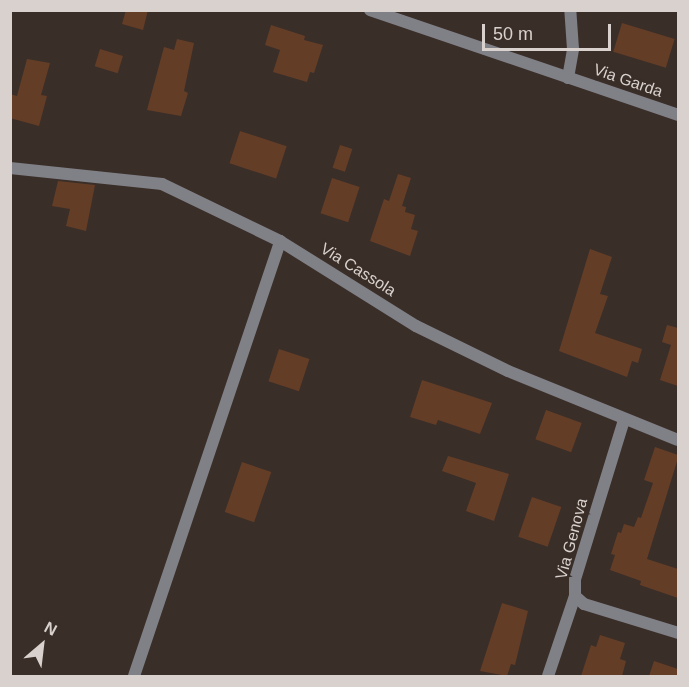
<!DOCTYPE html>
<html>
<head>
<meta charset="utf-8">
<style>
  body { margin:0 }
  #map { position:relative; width:689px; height:687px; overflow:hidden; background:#3a2e28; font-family:Helvetica,sans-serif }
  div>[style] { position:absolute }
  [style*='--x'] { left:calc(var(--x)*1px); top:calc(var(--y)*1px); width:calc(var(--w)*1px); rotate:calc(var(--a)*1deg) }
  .building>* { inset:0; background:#643d27; transform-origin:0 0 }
  .minor>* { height:12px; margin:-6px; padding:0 6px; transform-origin:6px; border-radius:6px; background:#808087 }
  span { translate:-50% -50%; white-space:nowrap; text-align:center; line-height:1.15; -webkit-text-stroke:4.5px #3a2e28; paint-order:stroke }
  .street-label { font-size:16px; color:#d9d1cd }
  .frame { position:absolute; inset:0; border:12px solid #d9d1cd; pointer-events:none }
  .north { position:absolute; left:12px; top:615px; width:60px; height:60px; -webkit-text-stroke:4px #3a2e28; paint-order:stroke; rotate:28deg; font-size:16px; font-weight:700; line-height:24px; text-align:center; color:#d9d1cd }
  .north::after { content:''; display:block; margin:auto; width:21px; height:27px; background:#d9d1cd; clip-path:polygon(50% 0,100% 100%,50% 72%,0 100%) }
  .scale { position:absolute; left:482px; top:24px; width:129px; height:27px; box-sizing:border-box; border:3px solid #d9d1cd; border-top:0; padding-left:8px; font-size:18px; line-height:21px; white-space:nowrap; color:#d9d1cd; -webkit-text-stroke:4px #3a2e28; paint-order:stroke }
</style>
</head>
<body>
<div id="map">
  <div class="building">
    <i style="clip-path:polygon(126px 10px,148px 10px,143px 30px,122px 24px)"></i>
    <i style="left:622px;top:23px;width:55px;height:30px;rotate:17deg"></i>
    <i style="clip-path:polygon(271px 25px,305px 36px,304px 40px,323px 45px,314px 73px,310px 72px,307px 82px,273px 72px,280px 50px,265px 45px)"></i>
    <i style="clip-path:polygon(177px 39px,194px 43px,184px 91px,188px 93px,181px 116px,147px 110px,164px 47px,174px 50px)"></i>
    <i style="left:100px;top:49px;width:24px;height:18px;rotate:17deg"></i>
    <i style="clip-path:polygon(27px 59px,50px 63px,41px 95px,47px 96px,39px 126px,10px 118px,10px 94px,17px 96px)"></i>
    <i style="left:240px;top:131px;width:49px;height:34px;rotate:18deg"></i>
    <i style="left:340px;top:145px;width:13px;height:24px;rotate:18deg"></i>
    <i style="clip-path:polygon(398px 174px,411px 178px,402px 206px,406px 207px,405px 212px,415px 215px,411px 229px,418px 231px,410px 256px,370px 241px,384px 199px,389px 201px)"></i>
    <i style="left:332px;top:178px;width:29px;height:37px;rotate:18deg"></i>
    <i style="clip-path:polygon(58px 181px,95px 185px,86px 231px,66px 226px,70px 209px,52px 206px)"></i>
    <i style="clip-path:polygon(590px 249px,612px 257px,600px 294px,608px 296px,595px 333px,642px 349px,638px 363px,632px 361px,627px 377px,559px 351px)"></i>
    <i style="clip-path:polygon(667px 325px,678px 328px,678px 386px,660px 380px,671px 345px,662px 342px)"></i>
    <i style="left:279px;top:349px;width:32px;height:34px;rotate:18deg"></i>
    <i style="clip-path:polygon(422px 380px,492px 403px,480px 434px,438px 420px,436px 425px,410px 417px)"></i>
    <i style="left:546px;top:410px;width:38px;height:31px;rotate:20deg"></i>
    <i style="clip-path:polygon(655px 447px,678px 455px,678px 458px,647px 559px,678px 569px,678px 598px,640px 585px,641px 581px,610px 570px,615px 555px,611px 554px,618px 532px,621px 533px,624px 524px,634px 527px,638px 517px,641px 518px,653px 483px,644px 480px)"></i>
    <i style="clip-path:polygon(448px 456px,509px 474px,494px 521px,466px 511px,476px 483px,442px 471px)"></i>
    <i style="left:242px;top:462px;width:31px;height:53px;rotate:19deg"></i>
    <i style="left:532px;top:497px;width:31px;height:42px;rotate:19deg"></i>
    <i style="clip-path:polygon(502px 603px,528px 611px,515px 665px,511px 664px,507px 676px,480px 671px)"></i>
    <i style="clip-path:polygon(600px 635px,625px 643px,620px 659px,626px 661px,622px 676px,581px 676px,591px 645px,596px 647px)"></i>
    <i style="clip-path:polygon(654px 661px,678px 669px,678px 676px,649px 676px)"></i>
  </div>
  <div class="minor">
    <i style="--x:370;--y:10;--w:325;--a:18.8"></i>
    <i style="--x:568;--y:78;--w:29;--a:-80"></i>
    <i style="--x:573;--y:49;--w:39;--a:-94"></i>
    <i style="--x:10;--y:168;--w:153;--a:6"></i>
    <i style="--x:162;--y:184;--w:131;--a:25.8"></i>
    <i style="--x:280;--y:241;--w:160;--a:32"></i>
    <i style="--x:416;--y:326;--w:102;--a:26.1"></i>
    <i style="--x:508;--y:371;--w:183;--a:22.1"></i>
    <i style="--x:624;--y:420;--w:166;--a:107.1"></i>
    <i style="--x:575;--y:579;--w:17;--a:90"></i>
    <i style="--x:575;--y:596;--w:12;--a:42"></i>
    <i style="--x:584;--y:604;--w:98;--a:17.1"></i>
    <i style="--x:134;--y:676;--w:459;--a:-71.4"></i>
    <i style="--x:548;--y:676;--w:84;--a:-71.4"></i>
  </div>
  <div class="street-label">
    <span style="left:628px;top:81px;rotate:19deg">Via Garda</span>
    <span style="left:358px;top:270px;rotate:32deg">Via Cassola</span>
    <span style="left:572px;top:539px;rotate:-75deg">Via Genova</span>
  </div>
  <div class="frame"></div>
  <div class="north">N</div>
  <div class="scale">50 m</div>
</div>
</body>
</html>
